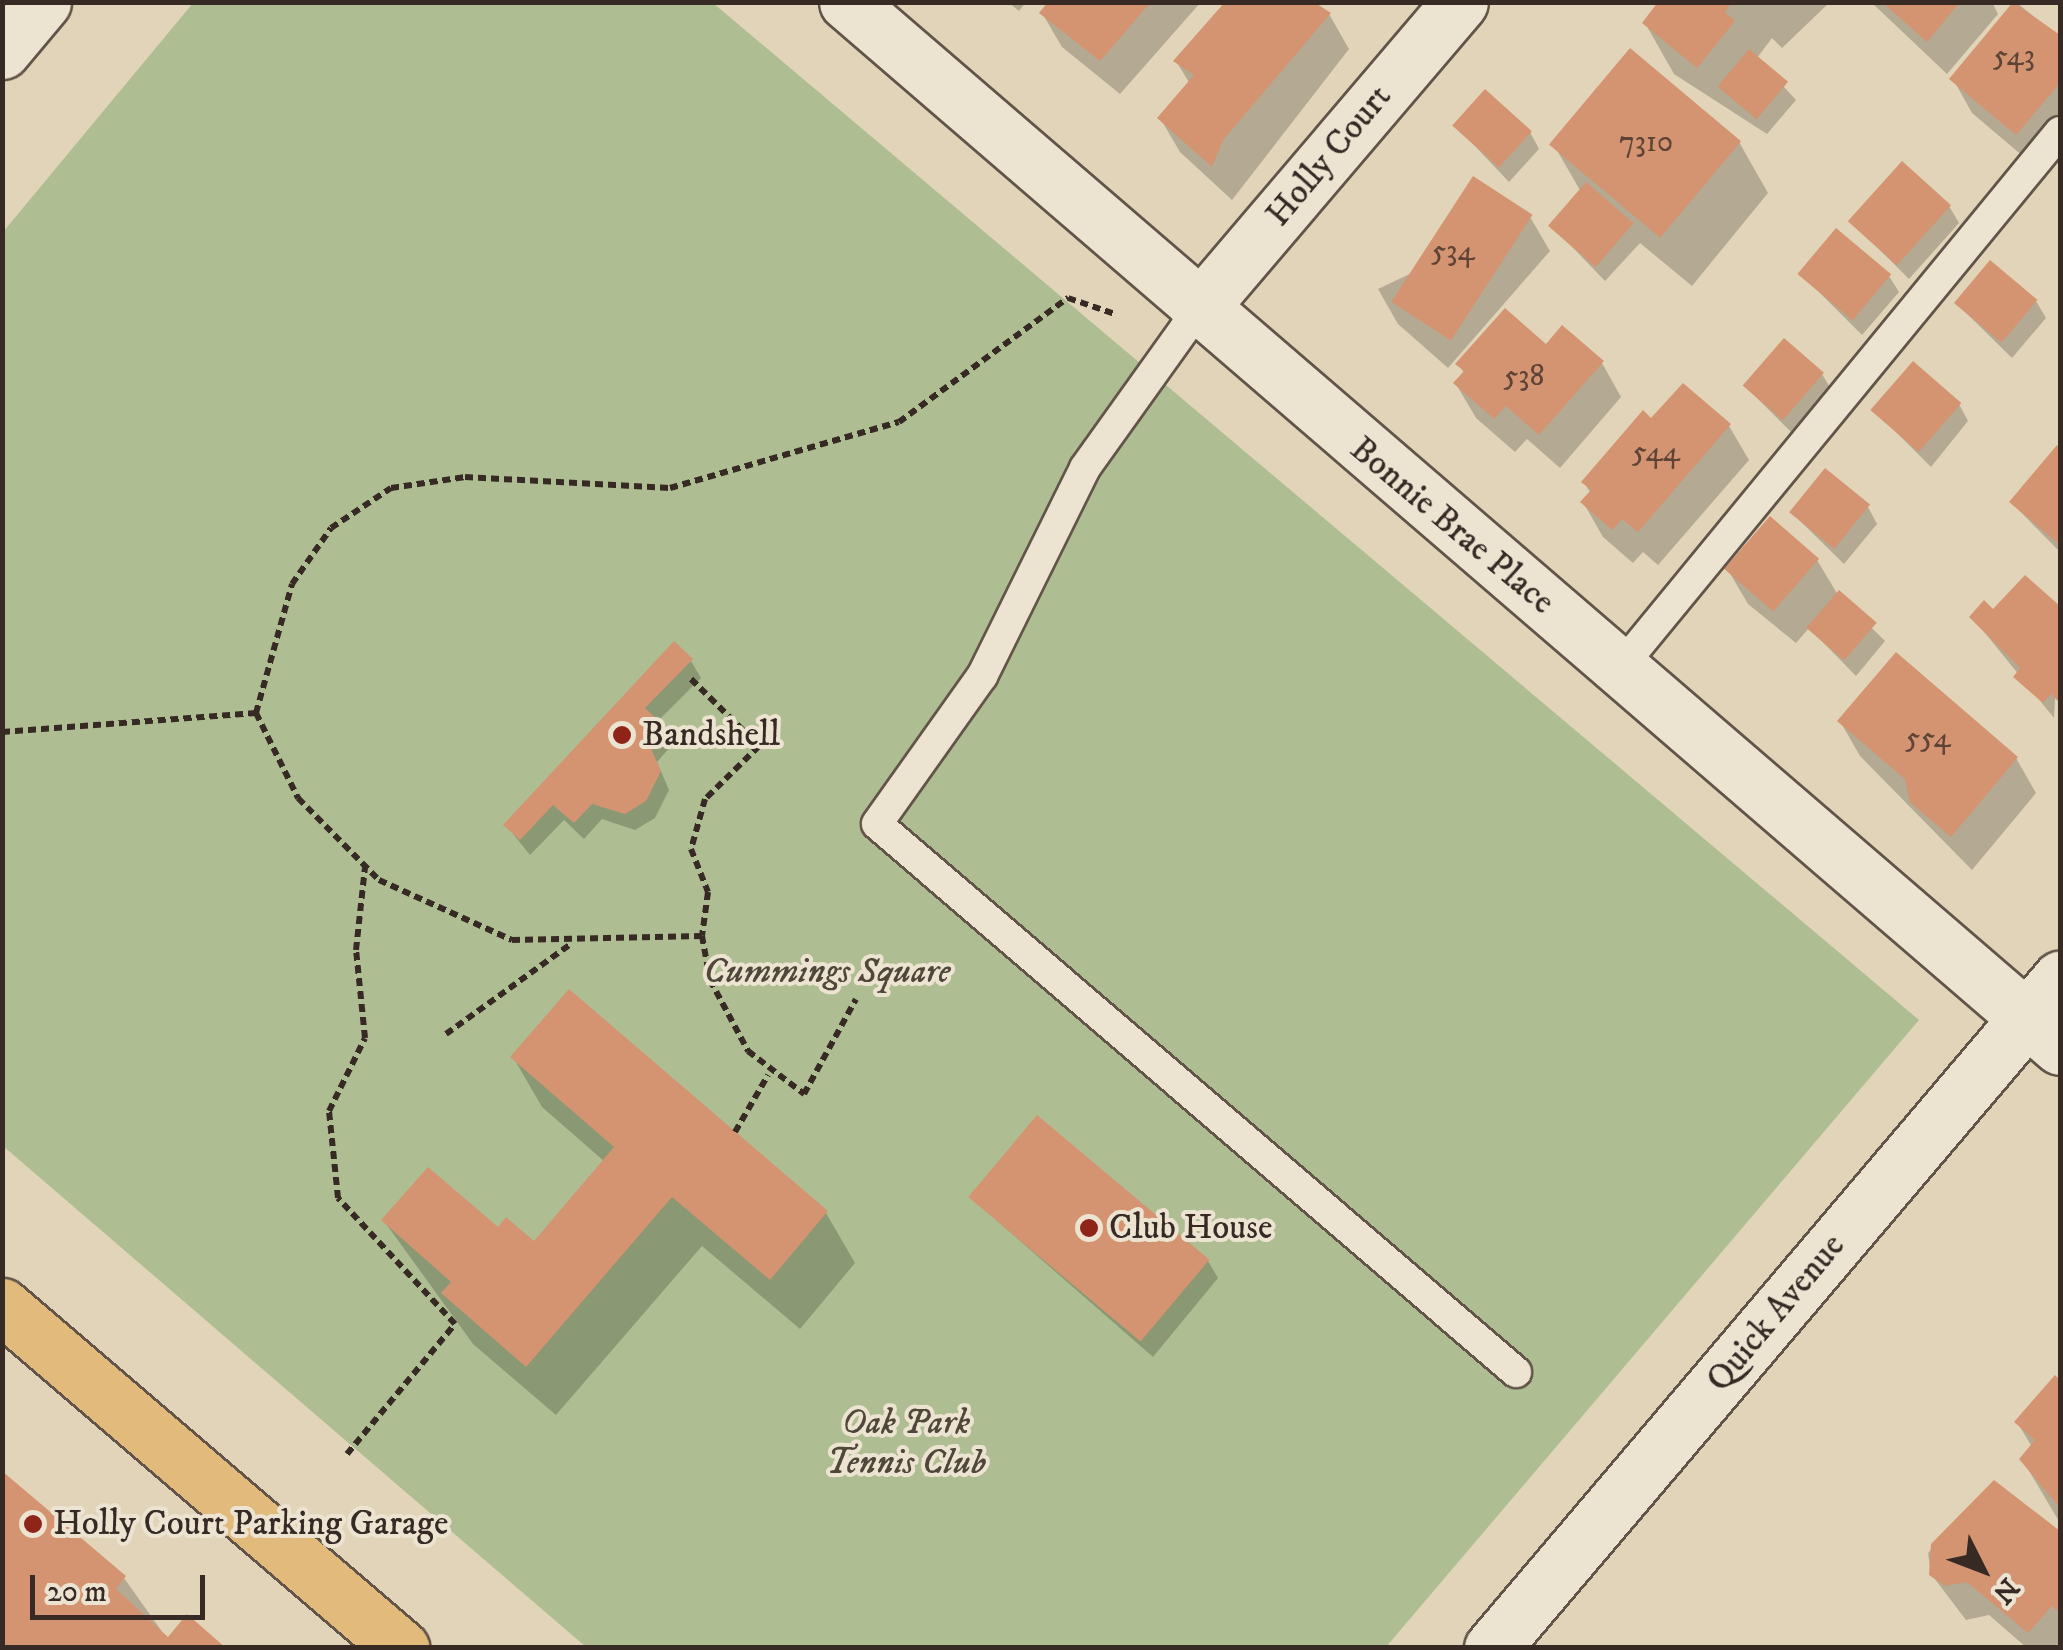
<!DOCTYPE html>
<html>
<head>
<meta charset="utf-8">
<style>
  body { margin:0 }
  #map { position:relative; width:2063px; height:1650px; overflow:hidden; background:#e2d4b8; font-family:"IM FELL DW Pica",serif }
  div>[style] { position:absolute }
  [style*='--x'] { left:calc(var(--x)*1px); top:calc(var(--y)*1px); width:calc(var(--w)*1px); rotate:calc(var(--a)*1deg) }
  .green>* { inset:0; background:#aebe92 }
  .shadow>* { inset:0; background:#0003 }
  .building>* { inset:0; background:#d49471; transform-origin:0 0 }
  .path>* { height:6px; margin-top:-3px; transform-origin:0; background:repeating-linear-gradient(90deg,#372a24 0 8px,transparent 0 13px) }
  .roads { filter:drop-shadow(2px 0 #625449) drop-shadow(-2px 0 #625449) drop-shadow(0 2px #625449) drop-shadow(0 -2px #625449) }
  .lane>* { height:30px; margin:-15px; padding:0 15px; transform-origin:15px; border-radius:15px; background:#ece3d1 }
  .street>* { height:55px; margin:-27.5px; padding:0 27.5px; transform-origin:27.5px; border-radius:27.5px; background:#ece3d1 }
  .secondary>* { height:55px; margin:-27.5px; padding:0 27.5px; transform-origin:27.5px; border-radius:27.5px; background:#ece3d1 }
  .primary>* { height:55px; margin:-27.5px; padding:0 27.5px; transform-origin:27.5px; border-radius:27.5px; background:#e1ba7c }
  .dots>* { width:28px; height:28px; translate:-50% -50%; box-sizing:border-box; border:5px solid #ece3d1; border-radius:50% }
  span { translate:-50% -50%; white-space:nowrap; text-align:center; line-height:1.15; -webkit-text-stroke:8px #ece3d1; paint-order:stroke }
  .number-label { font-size:30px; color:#5e4437 }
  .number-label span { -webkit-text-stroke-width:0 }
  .street-label { font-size:35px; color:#372a24 }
  .poi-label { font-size:35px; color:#372a24 }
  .left { translate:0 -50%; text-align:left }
  .park-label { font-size:35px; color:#4f483a; font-style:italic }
  .frame { position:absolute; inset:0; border:5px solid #372a24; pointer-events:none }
  .north { position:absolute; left:1933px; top:1520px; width:100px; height:100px; -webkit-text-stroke:8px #ece3d1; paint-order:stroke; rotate:132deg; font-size:28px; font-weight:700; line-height:40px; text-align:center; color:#372a24 }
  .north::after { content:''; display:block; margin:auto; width:35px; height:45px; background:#372a24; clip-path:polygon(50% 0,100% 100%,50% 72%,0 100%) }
  .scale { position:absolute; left:30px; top:1575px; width:175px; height:45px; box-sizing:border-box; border:5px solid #372a24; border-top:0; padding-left:12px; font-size:30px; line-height:35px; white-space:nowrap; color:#372a24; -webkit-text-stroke:8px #ece3d1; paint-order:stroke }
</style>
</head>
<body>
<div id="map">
  <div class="green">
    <i style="clip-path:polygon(193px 3px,713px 3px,1919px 1020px,1386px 1647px,586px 1647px,3px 1146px,3px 232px)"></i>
  </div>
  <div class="shadow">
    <i style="clip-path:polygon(1008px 2px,1026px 2px,1019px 11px)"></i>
    <i style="clip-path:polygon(1052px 2px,1201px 2px,1120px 94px,1062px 47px,1042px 13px)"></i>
    <i style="clip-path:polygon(1662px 2px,1830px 2px,1782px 48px,1772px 38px,1757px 58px,1796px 100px,1767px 134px,1674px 74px,1645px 23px)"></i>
    <i style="clip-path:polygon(1871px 2px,1992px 2px,1998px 14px,1947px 74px)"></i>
    <i style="clip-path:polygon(2016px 2px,2060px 38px,2060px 140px,2037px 168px,1972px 113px,1953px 79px)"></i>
    <i style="clip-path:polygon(1329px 14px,1349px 49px,1232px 200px,1180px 152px,1160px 118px,1190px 84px,1176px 61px)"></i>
    <i style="clip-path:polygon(1456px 126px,1530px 132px,1539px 149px,1509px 182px)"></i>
    <i style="clip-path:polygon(1739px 142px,1768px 193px,1692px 286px,1640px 243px,1605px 281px,1553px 227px,1581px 192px,1554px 145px)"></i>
    <i style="clip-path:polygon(1949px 206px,1959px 223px,1909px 279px,1852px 222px)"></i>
    <i style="clip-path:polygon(1530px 217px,1550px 251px,1448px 368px,1398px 324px,1378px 289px)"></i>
    <i style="clip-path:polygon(1801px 274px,1889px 276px,1899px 292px,1862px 335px)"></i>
    <i style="clip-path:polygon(2036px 301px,2046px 318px,2012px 358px,1956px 303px)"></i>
    <i style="clip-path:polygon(1546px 347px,1602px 363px,1621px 397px,1560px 468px,1527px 439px,1515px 452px,1476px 418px,1456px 384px,1465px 374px,1458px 364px)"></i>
    <i style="clip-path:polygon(1822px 374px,1832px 391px,1795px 436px,1746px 387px)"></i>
    <i style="clip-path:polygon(1959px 404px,1968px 421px,1931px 467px,1874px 410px)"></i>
    <i style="clip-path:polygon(1729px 426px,1749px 460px,1658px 565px,1643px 552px,1633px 563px,1603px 537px,1583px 502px,1591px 494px,1584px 482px)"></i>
    <i style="clip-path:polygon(2057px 449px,2060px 452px,2060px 552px,2012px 503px)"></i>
    <i style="clip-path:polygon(1868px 507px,1877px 524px,1844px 564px,1791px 512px)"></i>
    <i style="clip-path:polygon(1817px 560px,1838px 595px,1885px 641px,1856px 676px,1809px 628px,1796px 643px,1748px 604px,1728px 570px)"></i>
    <i style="clip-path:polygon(2025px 578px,2060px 609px,2054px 718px,1972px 617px,1993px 612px)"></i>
    <i style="clip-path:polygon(691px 661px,701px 678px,657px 722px,672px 745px,657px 762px,669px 790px,655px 818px,635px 830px,602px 819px,584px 839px,564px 820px,530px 855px,506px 825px)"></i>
    <i style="clip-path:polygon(1840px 721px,2016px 758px,2036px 793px,1972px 870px,1860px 756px)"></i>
    <i style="clip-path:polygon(513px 1057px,826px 1213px,855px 1263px,800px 1329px,702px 1246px,556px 1415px,473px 1344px,384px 1221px,498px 1231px,534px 1244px,605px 1162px,542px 1107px)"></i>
    <i style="clip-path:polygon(971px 1198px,1208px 1261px,1218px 1278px,1153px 1357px)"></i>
    <i style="clip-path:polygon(2056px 1379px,2060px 1383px,2060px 1523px,2022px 1459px,2032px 1447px,2017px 1422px)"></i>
    <i style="clip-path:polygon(1994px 1483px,2060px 1540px,2060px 1648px,2027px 1648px,1989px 1615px,1966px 1620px,1931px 1574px,1928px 1553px)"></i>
    <i style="clip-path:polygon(124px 1578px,168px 1640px,2px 1648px)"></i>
  </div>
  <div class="building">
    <i style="clip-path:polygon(1048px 2px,1151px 2px,1100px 61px,1039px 13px)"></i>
    <i style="clip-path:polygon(1225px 2px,1314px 2px,1331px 13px,1223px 140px,1212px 167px,1157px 118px,1194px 75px,1173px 61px)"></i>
    <i style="clip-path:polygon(1658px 2px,1732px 2px,1725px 12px,1735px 21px,1697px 68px,1642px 23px)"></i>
    <i style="clip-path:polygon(1882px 2px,1960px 2px,1927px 42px)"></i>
    <i style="clip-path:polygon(2013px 2px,2060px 35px,2060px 83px,2016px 135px,1949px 79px)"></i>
    <i style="left:1630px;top:48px;width:145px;height:126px;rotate:40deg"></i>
    <i style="left:1749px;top:49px;width:51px;height:49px;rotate:40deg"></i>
    <i style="left:1485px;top:89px;width:63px;height:49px;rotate:42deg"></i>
    <i style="left:1902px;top:161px;width:66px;height:81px;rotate:42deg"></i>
    <i style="left:1473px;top:176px;width:71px;height:150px;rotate:33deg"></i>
    <i style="left:1586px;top:182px;width:63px;height:58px;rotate:41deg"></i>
    <i style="left:1836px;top:228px;width:72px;height:60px;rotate:40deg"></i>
    <i style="left:1990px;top:260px;width:62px;height:56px;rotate:40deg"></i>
    <i style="clip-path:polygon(1505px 308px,1546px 344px,1562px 325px,1604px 361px,1539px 435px,1506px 406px,1494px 419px,1453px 383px,1464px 371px,1455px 364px)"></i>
    <i style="left:1784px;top:338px;width:53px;height:63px;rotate:41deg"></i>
    <i style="left:1913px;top:361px;width:64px;height:65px;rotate:41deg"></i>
    <i style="clip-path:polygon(1683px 383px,1731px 424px,1638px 532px,1622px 519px,1612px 530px,1580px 502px,1591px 490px,1581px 482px,1643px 410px,1651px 418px)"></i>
    <i style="clip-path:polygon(2057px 445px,2060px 449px,2060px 545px,2009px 502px)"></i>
    <i style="left:1825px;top:468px;width:58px;height:57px;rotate:39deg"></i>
    <i style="left:1770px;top:516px;width:65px;height:70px;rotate:41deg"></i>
    <i style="clip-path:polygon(2025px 575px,2060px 606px,2060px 703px,2051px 694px,2043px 703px,2013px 677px,2020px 668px,1969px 617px,1984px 600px,1993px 609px)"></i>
    <i style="left:1839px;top:590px;width:50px;height:50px;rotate:41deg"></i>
    <i style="clip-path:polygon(674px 641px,693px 659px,645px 708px,664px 726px,649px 744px,661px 771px,646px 801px,625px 814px,592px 804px,574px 823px,553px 805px,520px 840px,503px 825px)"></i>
    <i style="clip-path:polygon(1896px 652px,2018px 757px,1951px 837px,1910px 802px,1905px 779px,1837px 721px)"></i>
    <i style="clip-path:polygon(569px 989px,828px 1211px,770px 1280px,672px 1197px,526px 1367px,441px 1293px,451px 1282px,381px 1220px,428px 1167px,498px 1227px,506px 1217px,534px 1241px,614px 1147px,510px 1057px)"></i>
    <i style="left:1037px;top:1115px;width:225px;height:107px;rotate:40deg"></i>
    <i style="clip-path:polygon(2055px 1375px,2060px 1380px,2060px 1508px,2019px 1459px,2035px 1440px,2014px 1422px)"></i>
    <i style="clip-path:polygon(2px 1471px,126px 1576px,116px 1589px,168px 1637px,187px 1614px,226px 1648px,2px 1648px)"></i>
    <i style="clip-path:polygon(1994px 1480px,2060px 1531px,2060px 1613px,2052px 1606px,2028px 1633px,1967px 1582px,1945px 1586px,1929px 1575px,1931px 1544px)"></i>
  </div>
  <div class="path">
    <i style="--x:691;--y:679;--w:95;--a:44.6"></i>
    <i style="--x:759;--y:746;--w:76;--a:135.5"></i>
    <i style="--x:705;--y:799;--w:52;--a:105.6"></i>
    <i style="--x:691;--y:849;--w:46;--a:68.4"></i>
    <i style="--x:708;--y:892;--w:44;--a:97.8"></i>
    <i style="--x:256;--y:713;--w:95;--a:63.7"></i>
    <i style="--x:298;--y:798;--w:115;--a:45.4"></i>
    <i style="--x:379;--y:880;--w:146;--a:24.3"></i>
    <i style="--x:512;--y:940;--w:190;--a:-1.2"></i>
    <i style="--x:702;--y:936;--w:45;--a:79.7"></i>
    <i style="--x:710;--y:980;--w:81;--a:61.8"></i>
    <i style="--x:748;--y:1051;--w:71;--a:37.5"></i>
    <i style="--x:804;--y:1094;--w:108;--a:-61.3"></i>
    <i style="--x:2;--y:732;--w:255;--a:-4.3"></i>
    <i style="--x:256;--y:713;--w:134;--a:-74.4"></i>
    <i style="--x:292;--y:584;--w:68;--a:-55.1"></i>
    <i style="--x:331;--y:528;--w:72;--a:-33.7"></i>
    <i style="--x:391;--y:488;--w:75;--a:-8.5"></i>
    <i style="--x:465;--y:477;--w:205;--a:3.1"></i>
    <i style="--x:670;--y:488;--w:238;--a:-16.1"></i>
    <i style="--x:899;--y:422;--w:210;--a:-36.3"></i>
    <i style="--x:1068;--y:298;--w:50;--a:18.8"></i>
    <i style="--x:446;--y:1034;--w:154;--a:-35.8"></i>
    <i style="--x:735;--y:1132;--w:66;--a:-59.9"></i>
    <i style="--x:347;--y:1454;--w:169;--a:-50.3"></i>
    <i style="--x:455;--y:1324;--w:172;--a:-132.9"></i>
    <i style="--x:338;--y:1198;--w:87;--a:-95.9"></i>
    <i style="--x:329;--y:1111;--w:81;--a:-63.7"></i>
    <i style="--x:365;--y:1038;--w:88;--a:-95.8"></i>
    <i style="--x:356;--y:950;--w:83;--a:-83.8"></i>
  </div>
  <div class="roads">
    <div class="lane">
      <i style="--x:1198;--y:310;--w:194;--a:125.6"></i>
      <i style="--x:1085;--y:468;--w:232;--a:116.3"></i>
      <i style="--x:982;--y:676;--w:181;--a:125.4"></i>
      <i style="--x:877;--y:824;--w:842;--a:40.62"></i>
      <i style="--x:1619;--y:669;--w:695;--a:-50.61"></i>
    </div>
    <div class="street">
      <i style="--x:847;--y:2;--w:1601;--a:40.74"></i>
      <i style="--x:1198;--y:310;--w:404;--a:-49.6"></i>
      <i style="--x:1492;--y:1648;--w:878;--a:-49.67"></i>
    </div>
    <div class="secondary">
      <i style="--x:2;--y:51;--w:64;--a:-50.1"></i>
    </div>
    <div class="primary">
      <i style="--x:2;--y:1306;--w:526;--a:40.6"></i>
    </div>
  </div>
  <div class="dots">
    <i style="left:622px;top:735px;background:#8f2418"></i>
    <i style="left:1089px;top:1228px;background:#8f2418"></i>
    <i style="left:33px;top:1524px;background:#8f2418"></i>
  </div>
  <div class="number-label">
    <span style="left:2014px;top:57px">543</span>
    <span style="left:1646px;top:143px">7310</span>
    <span style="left:1453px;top:252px">534</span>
    <span style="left:1524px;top:377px">538</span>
    <span style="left:1656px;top:453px">544</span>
    <span style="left:1928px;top:739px">554</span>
  </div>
  <div class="street-label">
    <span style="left:1329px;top:156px;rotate:-50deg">Holly Court</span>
    <span style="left:1452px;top:526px;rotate:40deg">Bonnie Brae Place</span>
    <span style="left:1776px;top:1313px;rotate:-50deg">Quick Avenue</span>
  </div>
  <div class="poi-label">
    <span class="left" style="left:642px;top:735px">Bandshell</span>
    <span class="left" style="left:1109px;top:1228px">Club House</span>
    <span class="left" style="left:53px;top:1524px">Holly Court Parking Garage</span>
  </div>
  <div class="park-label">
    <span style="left:827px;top:972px">Cummings Square</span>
    <span style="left:906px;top:1443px">Oak Park<br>Tennis Club</span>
  </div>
  <div class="frame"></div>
  <div class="north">N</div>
  <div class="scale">20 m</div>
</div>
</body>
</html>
